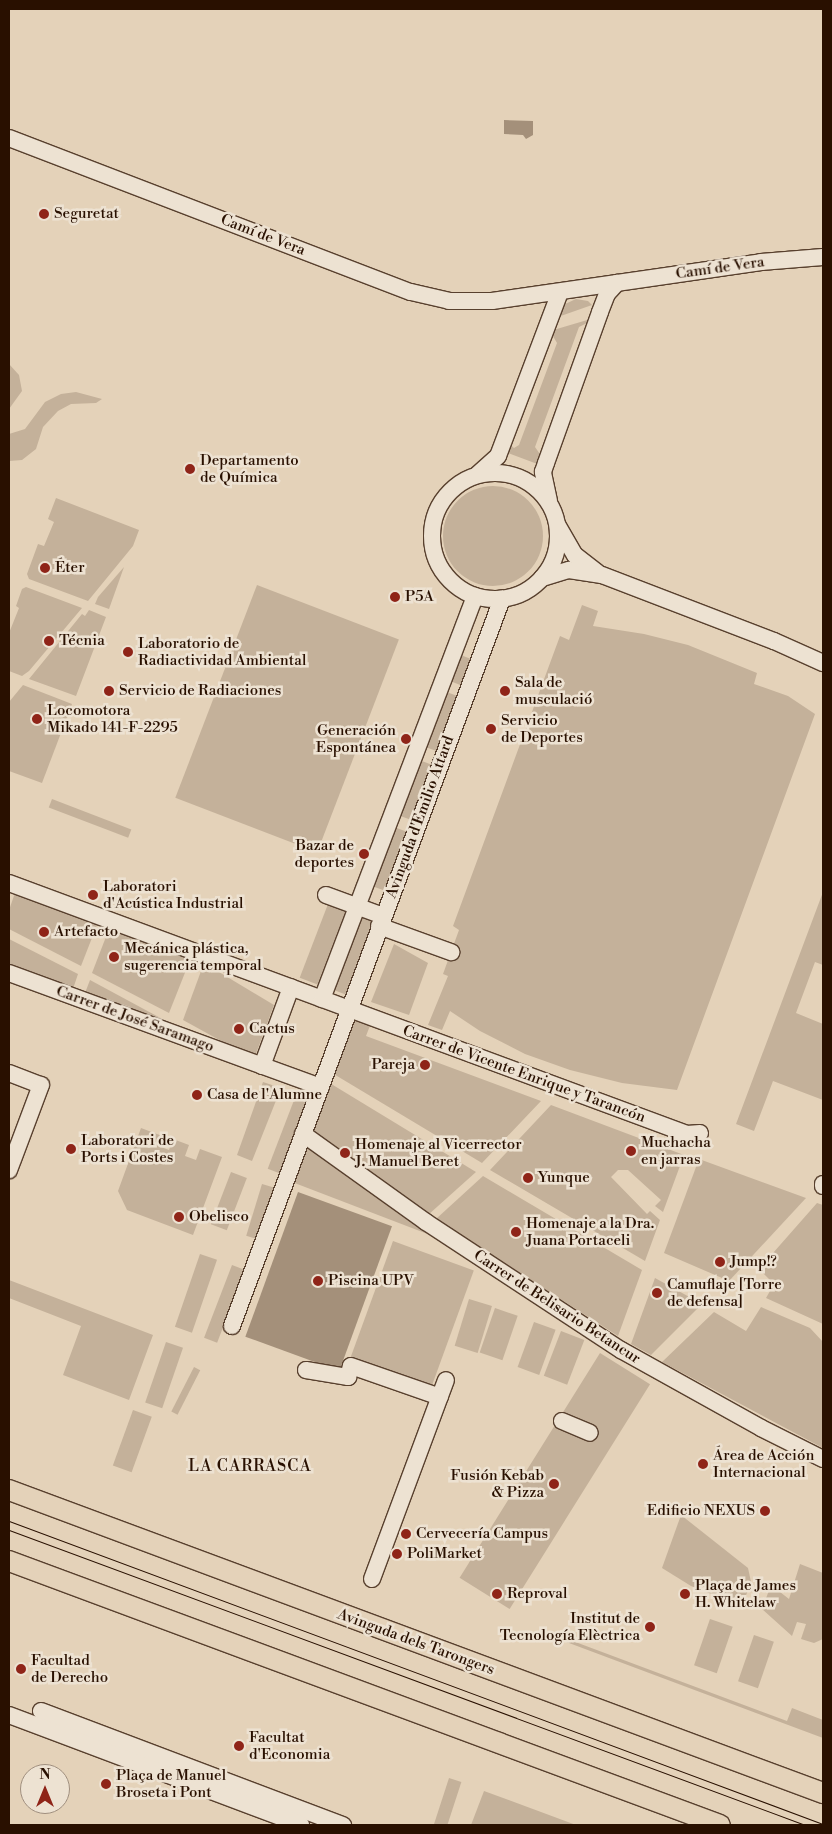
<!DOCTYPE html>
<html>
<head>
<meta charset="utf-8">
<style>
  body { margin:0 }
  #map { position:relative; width:832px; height:1834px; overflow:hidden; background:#e4d2b9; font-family:"Libre Bodoni",serif }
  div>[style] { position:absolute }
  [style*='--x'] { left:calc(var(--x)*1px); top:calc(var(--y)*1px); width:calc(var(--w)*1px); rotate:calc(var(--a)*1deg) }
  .green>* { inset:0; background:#c4b19a; transform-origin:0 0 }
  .round { border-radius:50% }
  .water>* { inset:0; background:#a4907a; transform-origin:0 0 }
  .roads { filter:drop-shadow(1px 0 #58402e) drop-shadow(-1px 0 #58402e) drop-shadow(0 1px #58402e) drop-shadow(0 -1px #58402e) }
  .minor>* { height:16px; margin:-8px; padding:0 8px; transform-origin:8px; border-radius:8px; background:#ede2d2 }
  .minor>.ring { margin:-8px; padding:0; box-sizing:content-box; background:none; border:16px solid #ede2d2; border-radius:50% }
  .major>* { height:20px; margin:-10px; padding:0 10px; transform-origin:10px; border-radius:10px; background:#e4d2b9 }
  .tram>* { height:1px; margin:-0.5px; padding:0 0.5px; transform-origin:0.5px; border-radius:0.5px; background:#291000 }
  .dots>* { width:14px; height:14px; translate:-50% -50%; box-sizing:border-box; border:2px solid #ede2d2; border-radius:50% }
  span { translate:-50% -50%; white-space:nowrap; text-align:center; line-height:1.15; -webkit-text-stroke:5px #ede2d2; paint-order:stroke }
  .poi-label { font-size:15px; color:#291000 }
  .left { translate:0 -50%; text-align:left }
  .right { translate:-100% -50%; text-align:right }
  .street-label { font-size:15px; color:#291000 }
  .neighbourhood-label { font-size:16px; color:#291000; letter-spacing:1px }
  .frame { position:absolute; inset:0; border:10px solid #291000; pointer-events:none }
  .north { position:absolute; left:20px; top:1764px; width:50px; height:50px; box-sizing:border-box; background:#ede2d2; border:1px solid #9f8e7e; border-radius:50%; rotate:0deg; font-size:14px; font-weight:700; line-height:20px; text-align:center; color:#291000 }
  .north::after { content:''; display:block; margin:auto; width:18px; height:22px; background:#8f2418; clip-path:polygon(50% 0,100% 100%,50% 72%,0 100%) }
</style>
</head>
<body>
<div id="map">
  <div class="green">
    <i style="clip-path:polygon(576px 299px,588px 301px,592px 305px,555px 318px,563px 305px)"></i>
    <i style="clip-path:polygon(594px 318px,591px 328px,587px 323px,579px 327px,535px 447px,542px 457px,540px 465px,505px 452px,508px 443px,514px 448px,519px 445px,557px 343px,550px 331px)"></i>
    <i style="clip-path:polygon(9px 364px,19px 375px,22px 391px,9px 409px)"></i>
    <i style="clip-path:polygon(76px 392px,102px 399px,96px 403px,71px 404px,58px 411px,43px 427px,36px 449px,22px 460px,9px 461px,9px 434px,25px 429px,45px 402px,61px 394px)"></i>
    <i class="round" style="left:443px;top:486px;width:100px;height:100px"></i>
    <i style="clip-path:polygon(56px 498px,139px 530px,133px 546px,88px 601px,29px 579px,27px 574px,38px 544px,44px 546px,54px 522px,48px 519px)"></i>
    <i style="clip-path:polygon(124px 567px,109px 609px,95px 604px,98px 597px)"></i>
    <i style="left:257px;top:585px;width:152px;height:228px;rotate:21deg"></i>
    <i style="clip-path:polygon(26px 587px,82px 608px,29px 671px,22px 676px,9px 671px,9px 633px,19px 608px,16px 606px,22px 589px)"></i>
    <i style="clip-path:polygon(582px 605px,598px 611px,593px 626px,644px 634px,688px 645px,757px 673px,754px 684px,788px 696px,815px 714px,677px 1090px,622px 1083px,570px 1070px,525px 1054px,480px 1031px,450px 1011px,442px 1030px,428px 1025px,448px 976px,443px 974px,459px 930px,453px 926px,560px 636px,569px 640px)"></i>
    <i style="clip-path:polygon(89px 610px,106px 617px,76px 696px,29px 679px,82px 614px,85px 616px)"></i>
    <i style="left:458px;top:654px;width:14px;height:28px;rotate:21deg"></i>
    <i style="clip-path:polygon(23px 685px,72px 704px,42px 783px,9px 771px,9px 702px)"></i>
    <i style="left:444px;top:691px;width:15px;height:59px;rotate:20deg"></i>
    <i style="left:419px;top:760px;width:15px;height:59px;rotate:20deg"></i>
    <i style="left:52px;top:799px;width:85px;height:9px;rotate:21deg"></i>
    <i style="left:394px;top:827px;width:15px;height:63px;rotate:20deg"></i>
    <i style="clip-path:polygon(823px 892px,823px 965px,815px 962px,796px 1013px,823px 1024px,823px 1100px,773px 1081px,754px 1131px,736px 1124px)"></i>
    <i style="clip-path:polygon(15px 893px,97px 925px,81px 966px,9px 929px,9px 910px)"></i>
    <i style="left:328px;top:904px;width:19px;height:79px;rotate:21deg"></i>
    <i style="left:361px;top:917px;width:15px;height:78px;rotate:20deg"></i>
    <i style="clip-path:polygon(109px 929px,192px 955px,169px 1013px,92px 973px)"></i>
    <i style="clip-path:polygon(9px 939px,78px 974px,73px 989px,9px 965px)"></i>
    <i style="clip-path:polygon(394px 944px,428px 963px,409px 1015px,371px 1002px)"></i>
    <i style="clip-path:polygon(204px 963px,274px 1005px,254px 1059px,183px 1020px)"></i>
    <i style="clip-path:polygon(90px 980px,166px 1021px,165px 1025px,85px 993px)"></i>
    <i style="clip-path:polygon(354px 1017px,371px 1023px,366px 1036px,541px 1101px,482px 1163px,332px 1073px)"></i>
    <i style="clip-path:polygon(263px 1082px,281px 1088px,252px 1161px,237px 1155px)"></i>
    <i style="clip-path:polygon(328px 1082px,476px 1172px,428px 1215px,310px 1130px)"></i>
    <i style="left:296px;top:1095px;width:14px;height:79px;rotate:21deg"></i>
    <i style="clip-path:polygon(551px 1105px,684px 1155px,663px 1212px,655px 1206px,661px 1200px,628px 1170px,618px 1170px,611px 1177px,647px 1214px,650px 1211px,660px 1220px,645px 1261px,490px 1170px)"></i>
    <i style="clip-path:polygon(141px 1128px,165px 1137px,161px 1147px,169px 1150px,173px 1139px,189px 1145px,185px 1156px,196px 1160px,200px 1149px,222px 1157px,193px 1235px,127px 1210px,118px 1191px)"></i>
    <i style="clip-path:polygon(305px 1144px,438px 1238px,292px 1182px)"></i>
    <i style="clip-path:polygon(699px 1159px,806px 1198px,729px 1281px,664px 1253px)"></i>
    <i style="left:231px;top:1172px;width:17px;height:56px;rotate:21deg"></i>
    <i style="clip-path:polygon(483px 1176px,642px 1270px,618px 1336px,436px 1219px)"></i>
    <i style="left:262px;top:1184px;width:14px;height:54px;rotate:17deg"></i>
    <i style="clip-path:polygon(817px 1203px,823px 1205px,823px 1324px,766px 1298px,774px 1284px,759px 1269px)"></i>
    <i style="left:393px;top:1241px;width:86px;height:127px;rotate:20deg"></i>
    <i style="left:200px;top:1254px;width:18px;height:77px;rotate:19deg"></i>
    <i style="left:232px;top:1265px;width:14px;height:78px;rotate:21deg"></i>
    <i style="clip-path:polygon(655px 1278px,702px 1304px,651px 1355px,631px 1344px)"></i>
    <i style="clip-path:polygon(9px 1280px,153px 1335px,129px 1400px,63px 1375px,81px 1326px,9px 1298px)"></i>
    <i style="left:469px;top:1299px;width:24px;height:49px;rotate:17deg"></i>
    <i style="clip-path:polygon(761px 1307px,810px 1328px,823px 1342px,823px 1448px,662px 1362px,714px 1312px,746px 1331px)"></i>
    <i style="left:495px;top:1308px;width:24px;height:47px;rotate:19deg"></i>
    <i style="left:534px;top:1322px;width:23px;height:48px;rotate:20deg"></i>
    <i style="left:561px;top:1331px;width:25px;height:48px;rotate:21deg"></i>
    <i style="left:166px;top:1342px;width:18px;height:64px;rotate:19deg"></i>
    <i style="left:600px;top:1353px;width:59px;height:265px;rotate:32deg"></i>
    <i style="left:194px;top:1367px;width:7px;height:50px;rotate:27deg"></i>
    <i style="left:133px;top:1410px;width:20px;height:59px;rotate:20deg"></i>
    <i style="clip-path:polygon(681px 1515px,748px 1568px,751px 1582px,742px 1606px,691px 1586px,662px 1568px)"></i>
    <i style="clip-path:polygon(800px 1564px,823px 1573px,823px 1639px,814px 1643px,801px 1639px,806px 1624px,797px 1622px,792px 1636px,762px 1609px,771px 1585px,789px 1599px)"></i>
    <i style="left:710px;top:1619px;width:24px;height:49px;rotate:19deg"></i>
    <i style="left:754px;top:1635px;width:21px;height:49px;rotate:19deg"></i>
    <i style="clip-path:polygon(562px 1637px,787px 1721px,792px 1708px,823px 1720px,823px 1738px,561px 1640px)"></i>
    <i style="left:449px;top:1778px;width:13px;height:50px;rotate:18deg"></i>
    <i style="clip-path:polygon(484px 1791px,576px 1825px,471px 1825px)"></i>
  </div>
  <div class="water">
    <i style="clip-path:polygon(504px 120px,533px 121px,533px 135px,526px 139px,523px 135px,504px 134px)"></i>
    <i style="left:298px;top:1192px;width:100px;height:154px;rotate:20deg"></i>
  </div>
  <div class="roads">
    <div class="minor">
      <i style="--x:9;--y:138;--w:430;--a:21"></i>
      <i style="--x:411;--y:292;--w:39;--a:13"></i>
      <i style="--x:449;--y:301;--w:43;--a:0"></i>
      <i style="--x:492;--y:301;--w:272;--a:-8.2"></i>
      <i style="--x:761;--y:262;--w:62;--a:-4.6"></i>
      <i class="ring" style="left:432px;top:473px;width:110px;height:110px"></i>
      <i style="--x:478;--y:474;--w:27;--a:-42"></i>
      <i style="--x:498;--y:456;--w:175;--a:-69.3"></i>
      <i style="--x:549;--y:501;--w:30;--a:-102"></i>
      <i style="--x:543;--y:472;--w:9;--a:-72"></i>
      <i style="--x:546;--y:463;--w:160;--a:-70.3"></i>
      <i style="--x:600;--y:312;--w:19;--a:-69"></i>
      <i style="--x:607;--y:294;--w:15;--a:-48"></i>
      <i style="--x:558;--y:526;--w:34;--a:60"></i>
      <i style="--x:575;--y:555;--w:29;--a:38"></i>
      <i style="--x:542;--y:578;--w:28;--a:-17"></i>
      <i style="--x:569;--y:570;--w:33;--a:9"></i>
      <i style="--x:602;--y:575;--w:184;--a:21"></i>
      <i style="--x:774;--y:641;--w:54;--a:24.2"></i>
      <i style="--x:9;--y:883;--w:723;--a:20.31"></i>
      <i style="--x:687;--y:1134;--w:13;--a:-4"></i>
      <i style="--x:326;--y:895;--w:61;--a:20.2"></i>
      <i style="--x:379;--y:926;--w:77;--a:19.9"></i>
      <i style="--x:9;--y:973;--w:332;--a:20.1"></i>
      <i style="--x:322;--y:999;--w:431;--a:-69.2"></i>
      <i style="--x:262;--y:1066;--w:84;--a:-69.8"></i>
      <i style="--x:9;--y:1073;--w:34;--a:21"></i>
      <i style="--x:41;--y:1085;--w:91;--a:110.6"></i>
      <i style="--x:303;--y:1134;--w:151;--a:35.6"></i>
      <i style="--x:426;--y:1222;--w:233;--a:33.3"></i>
      <i style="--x:621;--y:1350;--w:160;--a:29.1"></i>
      <i style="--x:761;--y:1428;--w:69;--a:26.6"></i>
      <i style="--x:823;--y:1186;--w:2;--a:-90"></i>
      <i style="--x:232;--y:1326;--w:776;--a:-69.63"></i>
      <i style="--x:306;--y:1370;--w:43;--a:9.5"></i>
      <i style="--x:348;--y:1377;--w:11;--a:-75"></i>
      <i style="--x:351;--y:1366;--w:94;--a:19.2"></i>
      <i style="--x:562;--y:1421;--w:30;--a:23"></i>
      <i style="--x:372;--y:1579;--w:212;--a:-69.6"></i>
      <i style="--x:41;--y:1711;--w:323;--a:20.7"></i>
      <i style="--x:9;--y:1715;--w:312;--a:20.6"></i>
    </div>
    <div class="major">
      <i style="--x:9;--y:1490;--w:869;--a:20.42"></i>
      <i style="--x:9;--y:1561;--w:758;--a:20.37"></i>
    </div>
  </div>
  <div class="tram">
    <i style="--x:9;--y:1521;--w:869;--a:20.42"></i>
    <i style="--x:9;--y:1530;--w:849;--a:20.33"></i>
  </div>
  <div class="dots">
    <i style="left:44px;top:214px;background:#8f2418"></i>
    <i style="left:190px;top:469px;background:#8f2418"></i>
    <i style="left:45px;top:568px;background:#8f2418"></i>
    <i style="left:395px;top:597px;background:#8f2418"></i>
    <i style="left:49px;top:641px;background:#8f2418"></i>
    <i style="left:128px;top:652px;background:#8f2418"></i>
    <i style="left:109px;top:691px;background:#8f2418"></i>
    <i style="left:505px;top:691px;background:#8f2418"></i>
    <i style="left:37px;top:719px;background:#8f2418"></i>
    <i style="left:491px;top:729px;background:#8f2418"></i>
    <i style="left:406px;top:739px;background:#8f2418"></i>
    <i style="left:364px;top:854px;background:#8f2418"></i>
    <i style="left:93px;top:895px;background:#8f2418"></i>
    <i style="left:44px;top:932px;background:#8f2418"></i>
    <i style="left:114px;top:957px;background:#8f2418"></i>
    <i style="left:239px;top:1029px;background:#8f2418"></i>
    <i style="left:425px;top:1065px;background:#8f2418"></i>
    <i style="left:197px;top:1095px;background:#8f2418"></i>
    <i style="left:71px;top:1149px;background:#8f2418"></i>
    <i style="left:631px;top:1151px;background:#8f2418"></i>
    <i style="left:345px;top:1153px;background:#8f2418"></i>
    <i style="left:528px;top:1178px;background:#8f2418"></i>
    <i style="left:179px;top:1217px;background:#8f2418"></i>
    <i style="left:516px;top:1232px;background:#8f2418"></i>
    <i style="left:720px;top:1262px;background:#8f2418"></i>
    <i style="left:318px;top:1281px;background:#8f2418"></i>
    <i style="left:657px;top:1293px;background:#8f2418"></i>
    <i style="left:703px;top:1464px;background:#8f2418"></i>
    <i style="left:554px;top:1484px;background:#8f2418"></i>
    <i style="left:765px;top:1511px;background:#8f2418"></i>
    <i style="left:406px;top:1534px;background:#8f2418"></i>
    <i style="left:397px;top:1554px;background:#8f2418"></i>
    <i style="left:497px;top:1594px;background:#8f2418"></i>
    <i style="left:685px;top:1594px;background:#8f2418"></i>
    <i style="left:650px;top:1627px;background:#8f2418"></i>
    <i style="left:21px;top:1669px;background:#8f2418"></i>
    <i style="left:239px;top:1746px;background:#8f2418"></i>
    <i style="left:106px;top:1784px;background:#8f2418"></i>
  </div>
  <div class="poi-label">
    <span class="left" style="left:54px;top:214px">Seguretat</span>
    <span class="left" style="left:200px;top:469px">Departamento<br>de Química</span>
    <span class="left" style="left:55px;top:568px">Éter</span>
    <span class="left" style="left:405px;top:597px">P5A</span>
    <span class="left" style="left:59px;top:641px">Técnia</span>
    <span class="left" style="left:138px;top:652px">Laboratorio de<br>Radiactividad Ambiental</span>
    <span class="left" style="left:515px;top:691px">Sala de<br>musculació</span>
    <span class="left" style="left:119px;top:691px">Servicio de Radiaciones</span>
    <span class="left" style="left:47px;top:719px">Locomotora<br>Mikado 141-F-2295</span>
    <span class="left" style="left:501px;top:729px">Servicio<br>de Deportes</span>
    <span class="right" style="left:396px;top:739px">Generación<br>Espontánea</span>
    <span class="right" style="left:354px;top:854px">Bazar de<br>deportes</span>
    <span class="left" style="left:103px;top:895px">Laboratori<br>d'Acústica Industrial</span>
    <span class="left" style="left:54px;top:932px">Artefacto</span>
    <span class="left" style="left:124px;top:957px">Mecánica plástica,<br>sugerencia temporal</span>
    <span class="left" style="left:249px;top:1029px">Cactus</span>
    <span class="right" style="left:415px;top:1065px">Pareja</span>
    <span class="left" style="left:207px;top:1095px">Casa de l'Alumne</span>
    <span class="left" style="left:81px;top:1149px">Laboratori de<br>Ports i Costes</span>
    <span class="left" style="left:641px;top:1151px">Muchacha<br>en jarras</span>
    <span class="left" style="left:355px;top:1153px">Homenaje al Vicerrector<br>J. Manuel Beret</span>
    <span class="left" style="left:538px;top:1178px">Yunque</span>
    <span class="left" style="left:189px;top:1217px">Obelisco</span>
    <span class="left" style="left:526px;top:1232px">Homenaje a la Dra.<br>Juana Portaceli</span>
    <span class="left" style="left:730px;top:1262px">Jump!?</span>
    <span class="left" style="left:328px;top:1281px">Piscina UPV</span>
    <span class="left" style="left:667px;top:1293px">Camuflaje [Torre<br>de defensa]</span>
    <span class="left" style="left:713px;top:1464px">Área de Acción<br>Internacional</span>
    <span class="right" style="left:544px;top:1484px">Fusión Kebab<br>&amp; Pizza</span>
    <span class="right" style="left:755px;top:1511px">Edificio NEXUS</span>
    <span class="left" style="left:416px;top:1534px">Cervecería Campus</span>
    <span class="left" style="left:407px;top:1554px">PoliMarket</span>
    <span class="left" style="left:695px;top:1594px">Plaça de James<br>H. Whitelaw</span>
    <span class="left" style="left:507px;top:1594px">Reproval</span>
    <span class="right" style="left:640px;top:1627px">Institut de<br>Tecnología Elèctrica</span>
    <span class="left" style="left:31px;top:1669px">Facultad<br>de Derecho</span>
    <span class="left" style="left:249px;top:1746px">Facultat<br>d'Economia</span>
    <span class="left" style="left:116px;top:1784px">Plaça de Manuel<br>Broseta i Pont</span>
  </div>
  <div class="street-label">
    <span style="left:263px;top:235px;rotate:21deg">Camí de Vera</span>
    <span style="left:720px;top:268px;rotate:-8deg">Camí de Vera</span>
    <span style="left:420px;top:817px;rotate:-70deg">Avinguda d'Emilio Attard</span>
    <span style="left:135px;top:1019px;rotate:20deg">Carrer de José Saramago</span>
    <span style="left:524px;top:1074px;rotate:20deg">Carrer de Vicente Enrique y Tarancón</span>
    <span style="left:557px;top:1307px;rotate:33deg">Carrer de Belisario Betancur</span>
    <span style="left:416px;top:1642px;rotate:20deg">Avinguda dels Tarongers</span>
  </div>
  <div class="neighbourhood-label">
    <span style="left:250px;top:1466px">LA CARRASCA</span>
  </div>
  <div class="frame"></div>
  <div class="north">N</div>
</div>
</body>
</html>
